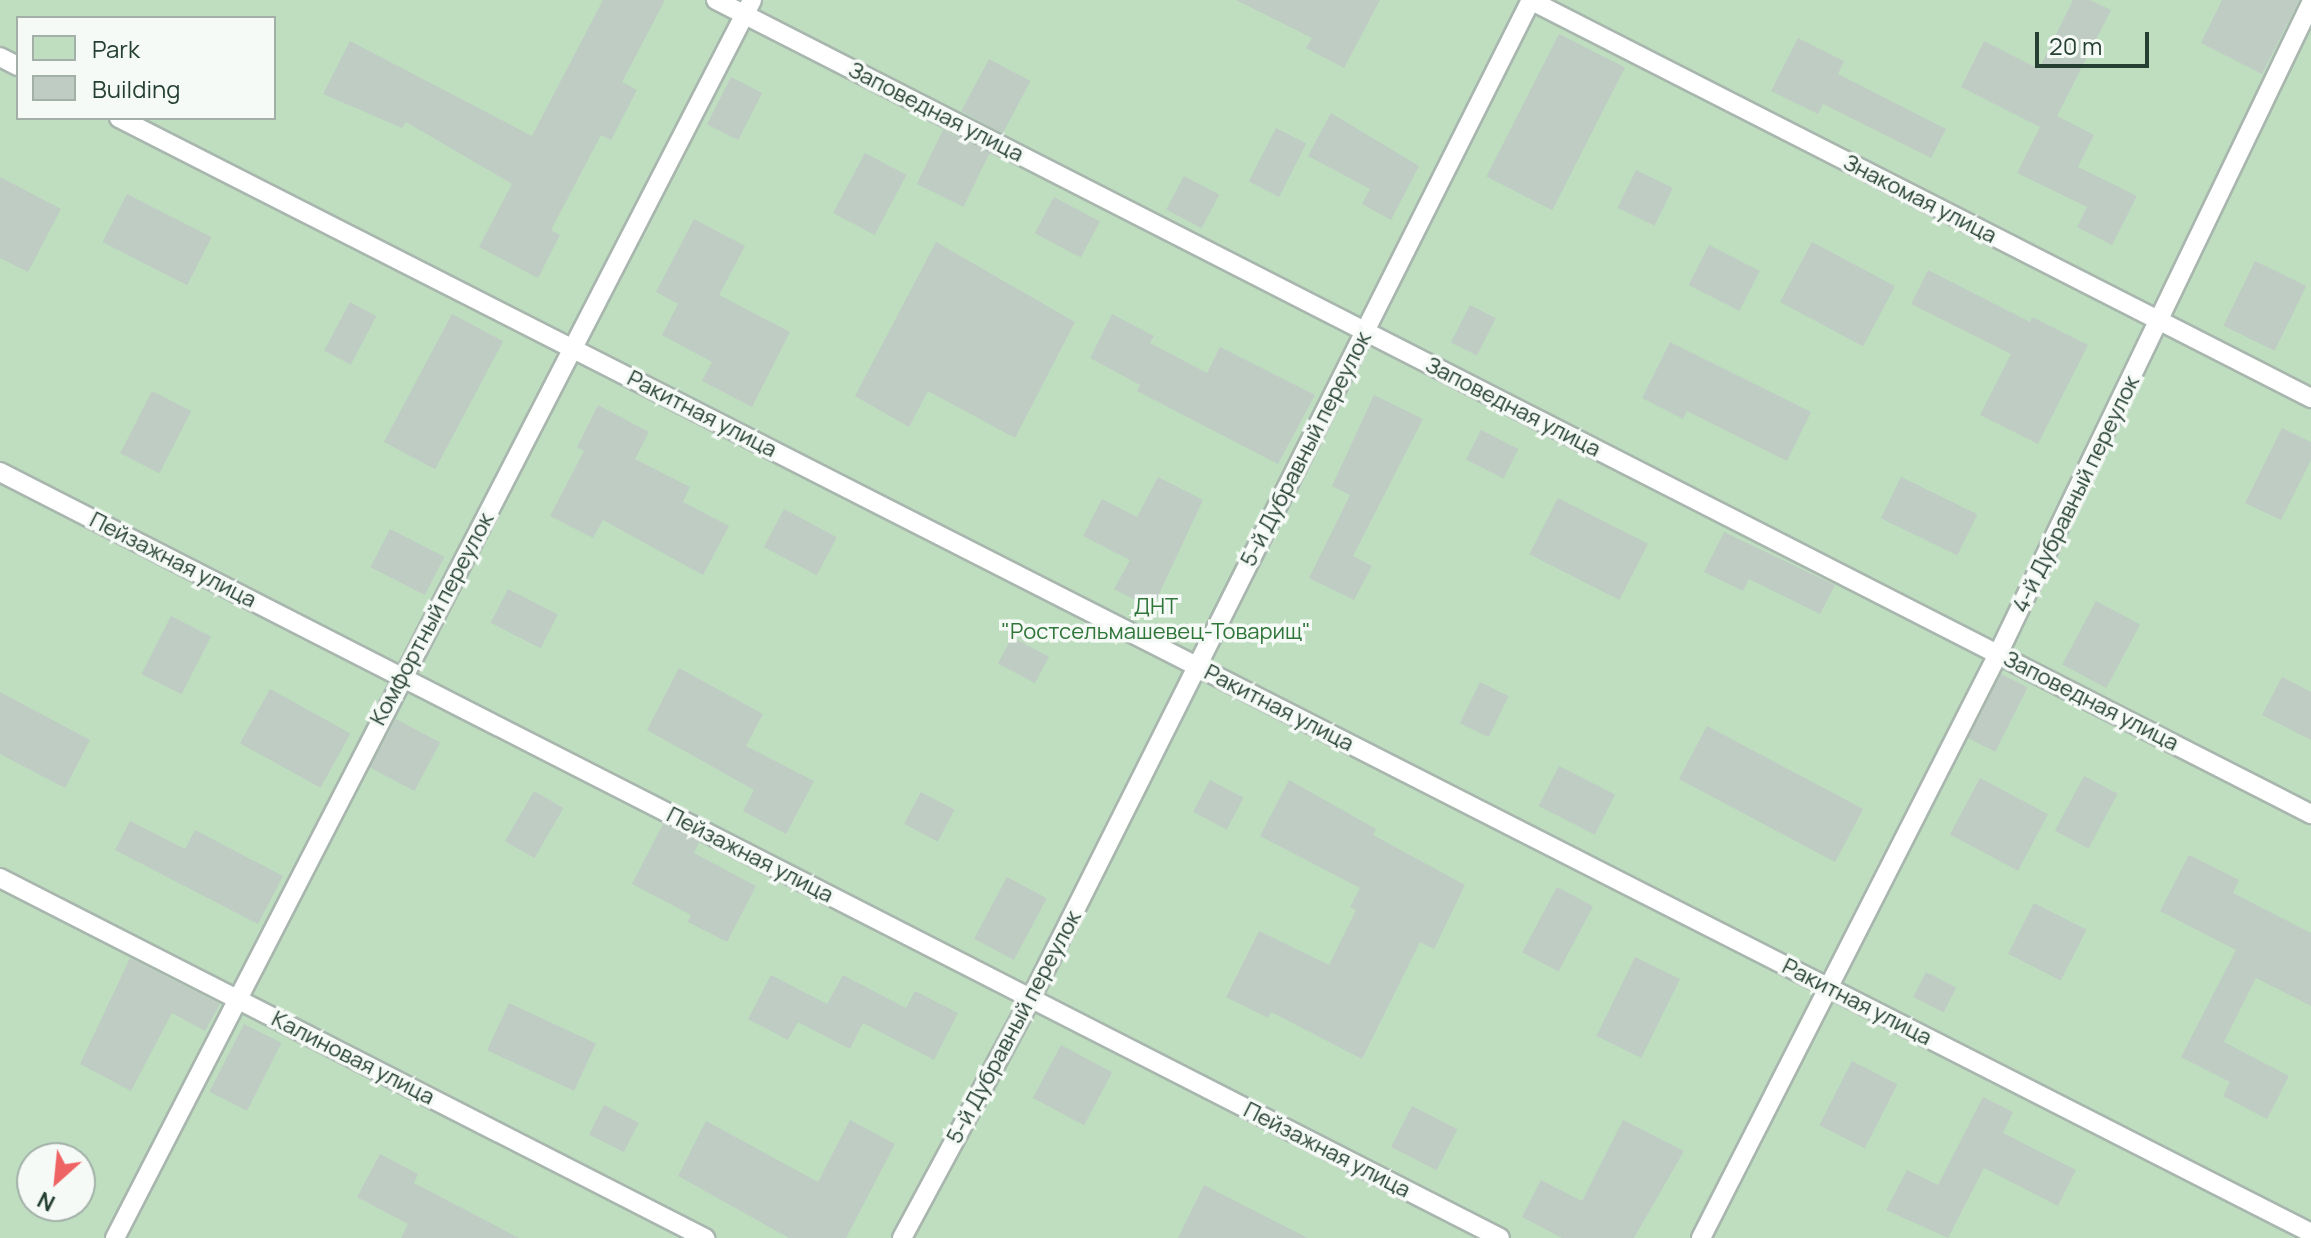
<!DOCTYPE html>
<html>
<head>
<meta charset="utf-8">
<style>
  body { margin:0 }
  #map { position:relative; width:2311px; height:1238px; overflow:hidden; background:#e5eee8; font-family:Manrope,sans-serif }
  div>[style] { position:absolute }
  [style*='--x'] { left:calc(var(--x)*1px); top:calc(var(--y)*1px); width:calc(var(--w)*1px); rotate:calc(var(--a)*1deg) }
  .green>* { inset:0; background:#bfdec0 }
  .building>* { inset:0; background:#beccc3; transform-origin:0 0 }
  .roads { filter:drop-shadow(2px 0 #a8b6ae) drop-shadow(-2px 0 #a8b6ae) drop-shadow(0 2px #a8b6ae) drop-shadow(0 -2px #a8b6ae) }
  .service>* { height:18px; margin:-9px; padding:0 9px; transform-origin:9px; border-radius:9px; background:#fff }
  span { translate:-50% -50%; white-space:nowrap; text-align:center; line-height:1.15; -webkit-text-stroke:7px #f6faf7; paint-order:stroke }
  .street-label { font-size:22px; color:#254032 }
  .park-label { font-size:22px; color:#30763a }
  .legend { position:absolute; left:16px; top:16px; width:260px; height:104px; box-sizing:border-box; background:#f6faf7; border:2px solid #a2b0a8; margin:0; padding:10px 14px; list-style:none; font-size:24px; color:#254032 }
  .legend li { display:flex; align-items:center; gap:16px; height:40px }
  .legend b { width:40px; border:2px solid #a2b0a8 }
  .north { position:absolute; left:16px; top:1142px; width:80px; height:80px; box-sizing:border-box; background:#f6faf7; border:2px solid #a2b0a8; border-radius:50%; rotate:207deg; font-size:22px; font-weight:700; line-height:32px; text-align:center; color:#254032 }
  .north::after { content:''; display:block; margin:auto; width:28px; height:36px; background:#ee6464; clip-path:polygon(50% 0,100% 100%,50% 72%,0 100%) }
  .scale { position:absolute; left:2035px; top:32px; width:114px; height:36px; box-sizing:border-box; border:4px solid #254032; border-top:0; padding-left:10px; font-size:24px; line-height:28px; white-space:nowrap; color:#254032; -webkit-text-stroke:6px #f6faf7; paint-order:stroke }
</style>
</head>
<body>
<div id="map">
  <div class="green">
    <i style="clip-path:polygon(evenodd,0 0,2311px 0,2311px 1238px,0 1238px,0 0,18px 18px,274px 18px,274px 118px,18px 118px,18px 18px,0 0,32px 1158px,80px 1158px,80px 1206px,32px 1206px,32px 1158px)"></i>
  </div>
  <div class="building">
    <i style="clip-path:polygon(603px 0,665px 0,622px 82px,637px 90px,611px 140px,601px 135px,551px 230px,560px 235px,538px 278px,479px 247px,512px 184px,406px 122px,402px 128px,323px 94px,350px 41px,532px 136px)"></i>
    <i style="clip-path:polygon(1236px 0,1380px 0,1344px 68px,1306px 48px,1312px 38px)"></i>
    <i style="clip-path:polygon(2073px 0,2090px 0,2111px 10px,2057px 116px,2094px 135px,2078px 167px,2137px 196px,2112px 245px,2077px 227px,2087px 207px,2017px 173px,2040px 127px,1961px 87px,1984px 41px,2039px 69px)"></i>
    <i style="clip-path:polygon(2222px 0,2299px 0,2262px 74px,2201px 43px)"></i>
    <i style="left:1559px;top:34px;width:74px;height:160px;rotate:27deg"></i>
    <i style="clip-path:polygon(1798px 38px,1844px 61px,1838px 74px,1946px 129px,1931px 158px,1823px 104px,1818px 114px,1771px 91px)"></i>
    <i style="left:989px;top:59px;width:47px;height:59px;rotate:28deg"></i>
    <i style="left:731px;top:77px;width:35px;height:53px;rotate:27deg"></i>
    <i style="clip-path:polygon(1331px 113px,1419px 166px,1391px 220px,1362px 204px,1370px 189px,1308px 156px)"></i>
    <i style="left:1276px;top:128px;width:34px;height:60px;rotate:27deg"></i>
    <i style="left:943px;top:130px;width:52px;height:60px;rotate:26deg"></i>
    <i style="left:865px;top:153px;width:47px;height:68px;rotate:28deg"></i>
    <i style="left:1636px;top:170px;width:41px;height:42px;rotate:26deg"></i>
    <i style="left:1184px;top:176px;width:40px;height:38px;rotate:28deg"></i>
    <i style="clip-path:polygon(0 177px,61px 209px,28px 272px,0 258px)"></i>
    <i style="left:127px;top:194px;width:95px;height:54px;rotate:27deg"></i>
    <i style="left:1054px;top:197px;width:52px;height:41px;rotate:28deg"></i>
    <i style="clip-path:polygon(694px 219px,745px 246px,719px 295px,790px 332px,752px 407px,702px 381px,712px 362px,662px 335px,678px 304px,656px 292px)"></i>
    <i style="clip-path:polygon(936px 242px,1075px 322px,1015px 438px,928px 391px,909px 427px,855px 396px)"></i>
    <i style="left:1812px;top:242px;width:94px;height:68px;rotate:28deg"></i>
    <i style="left:1709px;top:245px;width:57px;height:45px;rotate:27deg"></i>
    <i style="left:2255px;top:261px;width:57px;height:72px;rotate:26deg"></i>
    <i style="clip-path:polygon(1928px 270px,2030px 322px,2032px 317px,2088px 345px,2038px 444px,1980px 415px,2011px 354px,1911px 304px)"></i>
    <i style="left:350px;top:302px;width:30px;height:55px;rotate:28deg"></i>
    <i style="left:1470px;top:305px;width:29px;height:42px;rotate:27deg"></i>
    <i style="left:452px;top:314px;width:58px;height:145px;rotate:28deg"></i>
    <i style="clip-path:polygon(1112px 314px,1154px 336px,1150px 343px,1207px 373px,1220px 347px,1315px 395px,1278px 464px,1137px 391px,1140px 385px,1090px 358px)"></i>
    <i style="clip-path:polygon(1670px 342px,1811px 412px,1787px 461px,1687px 411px,1683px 419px,1642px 398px)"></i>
    <i style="left:152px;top:391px;width:44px;height:70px;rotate:27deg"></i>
    <i style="clip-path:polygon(1374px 395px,1423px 419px,1353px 556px,1372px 566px,1354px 600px,1309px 578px,1350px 495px,1332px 486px)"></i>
    <i style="clip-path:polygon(598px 405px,649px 432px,635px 459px,690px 487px,683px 502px,729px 526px,703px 575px,603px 520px,593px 538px,550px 516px,584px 451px,577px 447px)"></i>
    <i style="clip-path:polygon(2282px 428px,2311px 442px,2311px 460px,2281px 520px,2245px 503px)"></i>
    <i style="left:1481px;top:430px;width:42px;height:33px;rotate:27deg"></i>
    <i style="clip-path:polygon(1158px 477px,1203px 500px,1152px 609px,1114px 589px,1130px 560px,1083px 536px,1102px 499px,1137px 517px)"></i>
    <i style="left:1901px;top:477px;width:85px;height:46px;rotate:26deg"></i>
    <i style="left:1558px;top:498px;width:101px;height:63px;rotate:27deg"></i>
    <i style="left:784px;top:509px;width:60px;height:43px;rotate:28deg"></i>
    <i style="left:390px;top:529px;width:61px;height:43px;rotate:27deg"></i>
    <i style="clip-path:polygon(1724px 532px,1835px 585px,1820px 614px,1749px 579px,1743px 591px,1704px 572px)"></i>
    <i style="left:508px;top:589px;width:56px;height:38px;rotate:27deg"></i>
    <i style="left:2096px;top:601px;width:50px;height:72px;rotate:28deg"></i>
    <i style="left:171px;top:616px;width:45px;height:65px;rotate:27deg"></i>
    <i style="left:1012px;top:637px;width:42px;height:30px;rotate:28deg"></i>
    <i style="clip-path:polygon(679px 668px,763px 714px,746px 746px,814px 781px,786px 834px,743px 811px,754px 790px,647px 730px)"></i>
    <i style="left:2001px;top:674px;width:30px;height:72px;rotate:27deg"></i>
    <i style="clip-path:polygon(2282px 677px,2311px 692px,2311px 740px,2262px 715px)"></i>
    <i style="left:1480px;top:682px;width:32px;height:46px;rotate:26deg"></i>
    <i style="left:270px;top:689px;width:92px;height:62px;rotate:29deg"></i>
    <i style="clip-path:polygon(0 692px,90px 740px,65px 788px,0 754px)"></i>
    <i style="left:396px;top:719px;width:50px;height:55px;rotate:28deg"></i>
    <i style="left:1707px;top:726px;width:177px;height:60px;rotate:28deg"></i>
    <i style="left:1559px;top:766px;width:63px;height:45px;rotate:27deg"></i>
    <i style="left:2084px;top:776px;width:38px;height:62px;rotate:28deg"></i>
    <i style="left:1980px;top:778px;width:77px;height:64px;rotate:28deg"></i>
    <i style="left:1210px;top:780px;width:38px;height:36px;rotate:28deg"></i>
    <i style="clip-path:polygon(1289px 780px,1376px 829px,1373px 835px,1465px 885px,1434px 949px,1420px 942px,1362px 1059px,1271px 1012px,1268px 1018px,1226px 997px,1259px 931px,1329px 965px,1356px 910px,1350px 907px,1360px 888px,1260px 836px)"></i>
    <i style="left:534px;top:791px;width:34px;height:58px;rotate:30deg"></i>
    <i style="left:921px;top:792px;width:38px;height:36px;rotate:28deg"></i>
    <i style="clip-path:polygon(130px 821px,185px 849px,195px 830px,283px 876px,258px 924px,115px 850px)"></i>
    <i style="clip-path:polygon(663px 824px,699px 842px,694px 853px,756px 886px,727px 942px,688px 922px,691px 915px,632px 884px)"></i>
    <i style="clip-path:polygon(2189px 855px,2239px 880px,2233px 893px,2311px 933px,2311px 1006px,2256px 978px,2224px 1042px,2289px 1076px,2267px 1119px,2223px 1096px,2230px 1082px,2181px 1057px,2236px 950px,2160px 911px)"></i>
    <i style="left:1007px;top:877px;width:45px;height:70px;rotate:28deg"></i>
    <i style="left:1557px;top:887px;width:41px;height:74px;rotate:28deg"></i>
    <i style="left:2034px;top:903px;width:59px;height:57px;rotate:27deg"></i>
    <i style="left:1635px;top:957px;width:50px;height:88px;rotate:26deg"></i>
    <i style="clip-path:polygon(130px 958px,220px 1004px,205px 1031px,172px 1013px,131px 1091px,80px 1064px)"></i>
    <i style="left:1926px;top:972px;width:34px;height:28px;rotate:27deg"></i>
    <i style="clip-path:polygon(771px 975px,827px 1004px,843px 975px,906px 1008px,915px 991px,958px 1013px,934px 1060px,863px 1023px,850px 1049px,798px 1022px,788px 1040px,748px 1019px)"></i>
    <i style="left:509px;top:1003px;width:96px;height:52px;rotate:25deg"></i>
    <i style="left:244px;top:1024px;width:42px;height:76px;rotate:27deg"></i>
    <i style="left:1061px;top:1045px;width:58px;height:60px;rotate:28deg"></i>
    <i style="left:1852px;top:1061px;width:51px;height:72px;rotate:27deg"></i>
    <i style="clip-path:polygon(1983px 1097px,2013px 1112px,2003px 1133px,2076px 1170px,2058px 1206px,1984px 1168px,1948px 1238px,1886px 1210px,1907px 1170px,1938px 1185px)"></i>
    <i style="left:604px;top:1105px;width:39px;height:33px;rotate:27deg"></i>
    <i style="left:1412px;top:1106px;width:51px;height:46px;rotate:27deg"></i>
    <i style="clip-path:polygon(850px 1120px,895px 1144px,846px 1238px,789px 1238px,678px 1176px,706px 1121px,818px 1182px)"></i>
    <i style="clip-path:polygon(1623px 1120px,1684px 1151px,1634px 1238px,1562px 1238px,1522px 1217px,1541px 1180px,1582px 1201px)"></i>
    <i style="clip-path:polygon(380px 1154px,418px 1174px,414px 1183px,519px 1238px,401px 1238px,408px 1224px,357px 1197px)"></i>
    <i style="clip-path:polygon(1204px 1185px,1308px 1238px,1178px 1238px)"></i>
  </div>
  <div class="roads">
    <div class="service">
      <i style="--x:716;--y:0;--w:1791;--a:27.04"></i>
      <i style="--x:1530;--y:0;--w:877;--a:27"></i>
      <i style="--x:0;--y:57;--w:20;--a:27"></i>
      <i style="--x:119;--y:118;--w:2459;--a:26.96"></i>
      <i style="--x:0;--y:472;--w:1684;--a:27.05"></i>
      <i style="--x:0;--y:878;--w:792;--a:27.05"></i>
      <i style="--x:115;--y:1238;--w:1392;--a:-62.77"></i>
      <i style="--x:902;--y:1238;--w:272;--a:-61.7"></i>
      <i style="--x:1031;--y:998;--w:1116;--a:-63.39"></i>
      <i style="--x:1701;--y:1238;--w:655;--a:-63.04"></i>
      <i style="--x:1998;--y:654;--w:722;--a:-64.32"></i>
    </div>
  </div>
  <div class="street-label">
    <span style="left:936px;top:112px;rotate:27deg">Заповедная улица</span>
    <span style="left:1920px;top:199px;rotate:27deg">Знакомая улица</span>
    <span style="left:1513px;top:407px;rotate:27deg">Заповедная улица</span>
    <span style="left:702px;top:414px;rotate:27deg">Ракитная улица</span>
    <span style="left:1306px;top:449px;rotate:-63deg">5-й Дубравный переулок</span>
    <span style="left:2076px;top:494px;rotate:-64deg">4-й Дубравный переулок</span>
    <span style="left:173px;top:560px;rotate:27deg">Пейзажная улица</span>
    <span style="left:432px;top:619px;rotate:-62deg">Комфортный переулок</span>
    <span style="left:2091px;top:701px;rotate:27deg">Заповедная улица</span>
    <span style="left:1279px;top:708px;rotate:27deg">Ракитная улица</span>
    <span style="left:750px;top:855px;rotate:27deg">Пейзажная улица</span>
    <span style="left:1857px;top:1002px;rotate:27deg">Ракитная улица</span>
    <span style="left:1014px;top:1027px;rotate:-62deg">5-й Дубравный переулок</span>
    <span style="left:353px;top:1058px;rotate:27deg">Калиновая улица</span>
    <span style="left:1327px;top:1150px;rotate:27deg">Пейзажная улица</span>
  </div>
  <div class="park-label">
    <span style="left:1156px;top:619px">ДНТ<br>"Ростсельмашевец-Товарищ"</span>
  </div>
  <ul class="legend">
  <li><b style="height:22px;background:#bfdec0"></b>Park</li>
  <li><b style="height:22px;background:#beccc3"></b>Building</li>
  </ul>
  <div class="north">N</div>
  <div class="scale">20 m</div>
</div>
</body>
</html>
